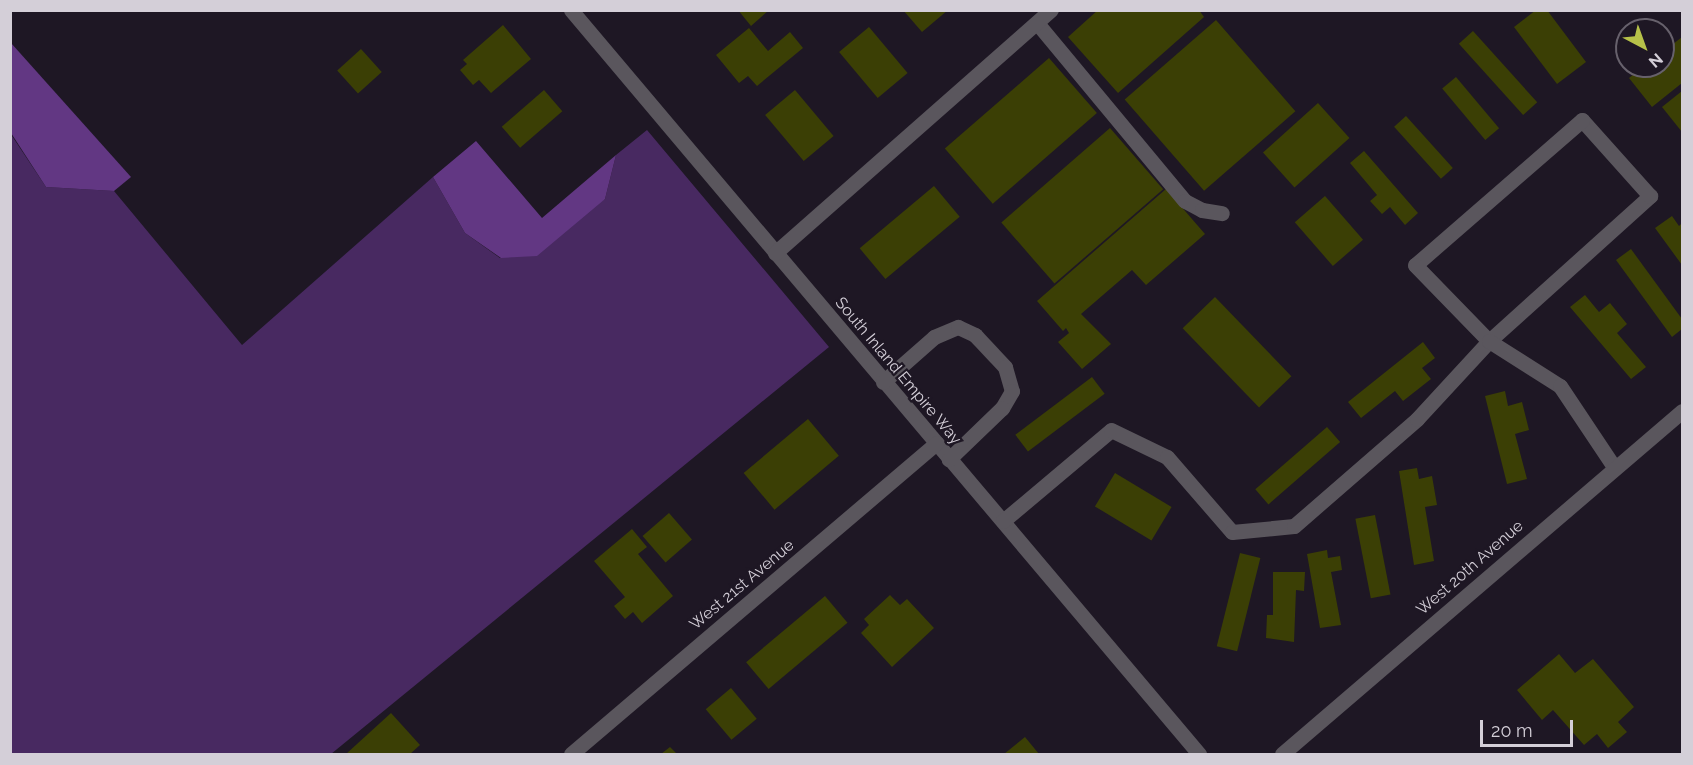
<!DOCTYPE html>
<html>
<head>
<meta charset="utf-8">
<style>
  body { margin:0 }
  #map { position:relative; width:1693px; height:765px; overflow:hidden; background:#1e1724; font-family:Raleway,sans-serif }
  div>[style] { position:absolute }
  [style*='--x'] { left:calc(var(--x)*1px); top:calc(var(--y)*1px); width:calc(var(--w)*1px); rotate:calc(var(--a)*1deg) }
  .green>* { inset:0; background:#482961 }
  .forest>* { inset:0; background:#623783 }
  .building>* { inset:0; background:#3b3f05; transform-origin:0 0 }
  .minor>* { height:15px; margin:-7.5px; padding:0 7.5px; transform-origin:7.5px; border-radius:7.5px; background:#5a565d }
  span { translate:-50% -50%; white-space:nowrap; text-align:center; line-height:1.15; -webkit-text-stroke:4.5px #1e1724; paint-order:stroke }
  .street-label { font-size:16px; color:#d4cfd8 }
  .frame { position:absolute; inset:0; border:12px solid #d4cfd8; pointer-events:none }
  .north { position:absolute; left:1615px; top:18px; width:60px; height:60px; box-sizing:border-box; background:#1e1724; border:2px solid #67616c; border-radius:50%; rotate:139deg; font-size:16px; font-weight:700; line-height:24px; text-align:center; color:#d4cfd8 }
  .north::after { content:''; display:block; margin:auto; width:21px; height:27px; background:#b6c149; clip-path:polygon(50% 0,100% 100%,50% 72%,0 100%) }
  .scale { position:absolute; left:1480px; top:720px; width:93px; height:27px; box-sizing:border-box; border:3px solid #d4cfd8; border-top:0; padding-left:8px; font-size:18px; line-height:21px; white-space:nowrap; color:#d4cfd8; -webkit-text-stroke:4px #1e1724; paint-order:stroke }
</style>
</head>
<body>
<div id="map">
  <div class="green">
    <i style="clip-path:polygon(647px 130px,829px 347px,331px 754px,11px 754px,10px 133px,46px 187px,114px 191px,242px 345px,433px 177px,465px 233px,500px 258px,605px 199px,616px 155px)"></i>
  </div>
  <div class="forest">
    <i style="clip-path:polygon(11px 43px,131px 177px,114px 191px,46px 187px,11px 133px)"></i>
    <i style="clip-path:polygon(476px 141px,542px 218px,616px 155px,605px 199px,537px 256px,501px 258px,465px 233px,433px 177px)"></i>
  </div>
  <div class="building">
    <i style="clip-path:polygon(738px 10px,769px 10px,751px 26px)"></i>
    <i style="clip-path:polygon(903px 10px,948px 10px,922px 32px)"></i>
    <i style="clip-path:polygon(1098px 10px,1199px 10px,1204px 17px,1118px 93px,1068px 37px)"></i>
    <i style="clip-path:polygon(1536px 10px,1547px 10px,1586px 62px,1557px 84px,1514px 27px)"></i>
    <i style="left:1216px;top:20px;width:121px;height:121px;rotate:49deg"></i>
    <i style="clip-path:polygon(503px 25px,531px 59px,491px 93px,479px 80px,473px 85px,460px 70px,467px 64px,463px 60px)"></i>
    <i style="left:869px;top:27px;width:60px;height:39px;rotate:50deg"></i>
    <i style="clip-path:polygon(749px 28px,768px 51px,790px 32px,803px 48px,757px 86px,748px 76px,739px 83px,716px 55px)"></i>
    <i style="left:1473px;top:31px;width:96px;height:19px;rotate:48deg"></i>
    <i style="clip-path:polygon(1682px 37px,1682px 83px,1652px 107px,1629px 78px,1644px 66px,1663px 66px,1663px 52px)"></i>
    <i style="left:361px;top:49px;width:31px;height:32px;rotate:48deg"></i>
    <i style="left:1049px;top:58px;width:73px;height:138px;rotate:49deg"></i>
    <i style="left:1456px;top:77px;width:67px;height:18px;rotate:50deg"></i>
    <i style="left:544px;top:90px;width:28px;height:56px;rotate:49deg"></i>
    <i style="left:795px;top:90px;width:60px;height:39px;rotate:50deg"></i>
    <i style="clip-path:polygon(1682px 91px,1682px 132px,1662px 107px)"></i>
    <i style="left:1318px;top:103px;width:47px;height:74px;rotate:48deg"></i>
    <i style="left:1406px;top:116px;width:70px;height:16px;rotate:48deg"></i>
    <i style="left:1110px;top:128px;width:81px;height:144px;rotate:49deg"></i>
    <i style="clip-path:polygon(1364px 151px,1418px 213px,1405px 225px,1390px 207px,1382px 214px,1370px 201px,1377px 195px,1350px 163px)"></i>
    <i style="left:934px;top:186px;width:40px;height:97px;rotate:50deg"></i>
    <i style="clip-path:polygon(1166px 189px,1205px 234px,1146px 285px,1132px 270px,1081px 314px,1111px 344px,1082px 369px,1058px 342px,1069px 333px,1066px 328px,1063px 331px,1037px 301px)"></i>
    <i style="left:1325px;top:196px;width:58px;height:40px;rotate:49deg"></i>
    <i style="clip-path:polygon(1672px 216px,1679px 226px,1682px 223px,1682px 265px,1655px 228px)"></i>
    <i style="clip-path:polygon(1631px 249px,1682px 319px,1682px 329px,1672px 337px,1616px 260px)"></i>
    <i style="clip-path:polygon(1585px 295px,1599px 312px,1610px 303px,1627px 324px,1617px 333px,1646px 367px,1631px 379px,1570px 307px)"></i>
    <i style="left:1215px;top:297px;width:110px;height:45px;rotate:46deg"></i>
    <i style="clip-path:polygon(1423px 342px,1435px 358px,1422px 368px,1431px 379px,1403px 401px,1395px 391px,1361px 418px,1348px 402px)"></i>
    <i style="left:1092px;top:377px;width:21px;height:96px;rotate:53deg"></i>
    <i style="clip-path:polygon(1505px 391px,1508px 406px,1522px 402px,1529px 430px,1515px 434px,1527px 479px,1507px 484px,1485px 396px)"></i>
    <i style="left:808px;top:419px;width:48px;height:84px;rotate:50deg"></i>
    <i style="left:1327px;top:427px;width:20px;height:95px;rotate:49deg"></i>
    <i style="clip-path:polygon(1417px 468px,1419px 479px,1432px 476px,1437px 505px,1425px 507px,1434px 561px,1414px 565px,1399px 471px)"></i>
    <i style="left:1115px;top:473px;width:66px;height:39px;rotate:31deg"></i>
    <i style="left:669px;top:513px;width:35px;height:35px;rotate:49deg"></i>
    <i style="left:1375px;top:515px;width:81px;height:20px;rotate:79deg"></i>
    <i style="clip-path:polygon(632px 529px,647px 547px,638px 554px,673px 596px,642px 623px,633px 612px,625px 619px,614px 606px,625px 597px,594px 561px)"></i>
    <i style="clip-path:polygon(1327px 550px,1328px 558px,1340px 556px,1342px 570px,1331px 572px,1341px 625px,1320px 628px,1307px 554px)"></i>
    <i style="left:1240px;top:553px;width:21px;height:96px;rotate:14deg"></i>
    <i style="clip-path:polygon(1273px 572px,1305px 572px,1304px 591px,1296px 590px,1294px 642px,1266px 638px,1267px 615px,1273px 615px)"></i>
    <i style="clip-path:polygon(890px 595px,900px 605px,907px 599px,934px 628px,892px 667px,861px 633px,869px 625px,864px 619px)"></i>
    <i style="left:825px;top:596px;width:35px;height:103px;rotate:50deg"></i>
    <i style="clip-path:polygon(1559px 654px,1575px 673px,1593px 659px,1634px 707px,1618px 722px,1627px 732px,1608px 748px,1597px 734px,1584px 745px,1553px 710px,1542px 720px,1517px 690px)"></i>
    <i style="left:731px;top:688px;width:40px;height:33px;rotate:50deg"></i>
    <i style="clip-path:polygon(391px 713px,420px 745px,410px 754px,346px 754px)"></i>
    <i style="clip-path:polygon(1025px 737px,1039px 754px,1004px 754px)"></i>
    <i style="clip-path:polygon(670px 747px,677px 754px,661px 754px)"></i>
  </div>
  <div class="minor">
    <i style="--x:571;--y:10;--w:974;--a:49.83"></i>
    <i style="--x:1037;--y:23;--w:231;--a:50.3"></i>
    <i style="--x:1185;--y:201;--w:19;--a:28"></i>
    <i style="--x:1202;--y:210;--w:20;--a:9"></i>
    <i style="--x:775;--y:253;--w:368;--a:-41.4"></i>
    <i style="--x:883;--y:382;--w:68;--a:-41.4"></i>
    <i style="--x:934;--y:337;--w:26;--a:-23"></i>
    <i style="--x:958;--y:327;--w:19;--a:25"></i>
    <i style="--x:975;--y:335;--w:44;--a:46.8"></i>
    <i style="--x:1005;--y:367;--w:25;--a:74"></i>
    <i style="--x:1012;--y:391;--w:20;--a:120"></i>
    <i style="--x:1002;--y:408;--w:74;--a:136.1"></i>
    <i style="--x:1003;--y:521;--w:141;--a:-40.1"></i>
    <i style="--x:1111;--y:430;--w:62;--a:25.7"></i>
    <i style="--x:1167;--y:457;--w:99;--a:49.1"></i>
    <i style="--x:1232;--y:532;--w:62;--a:-5.5"></i>
    <i style="--x:1294;--y:526;--w:163;--a:-41"></i>
    <i style="--x:1417;--y:419;--w:106;--a:-47.3"></i>
    <i style="--x:1489;--y:341;--w:217;--a:-42"></i>
    <i style="--x:1650;--y:196;--w:102;--a:-131.8"></i>
    <i style="--x:1582;--y:120;--w:221;--a:139"></i>
    <i style="--x:1415;--y:265;--w:106;--a:45.8"></i>
    <i style="--x:1489;--y:341;--w:84;--a:32.4"></i>
    <i style="--x:1560;--y:386;--w:97;--a:56.3"></i>
    <i style="--x:571;--y:754;--w:480;--a:-40.4"></i>
    <i style="--x:1282;--y:754;--w:527;--a:-40.61"></i>
  </div>
  <div class="street-label">
    <span style="left:898px;top:371px;rotate:50deg">South Inland Empire Way</span>
    <span style="left:1470px;top:568px;rotate:-41deg">West 20th Avenue</span>
    <span style="left:742px;top:585px;rotate:-40deg">West 21st Avenue</span>
  </div>
  <div class="frame"></div>
  <div class="north">N</div>
  <div class="scale">20 m</div>
</div>
</body>
</html>
